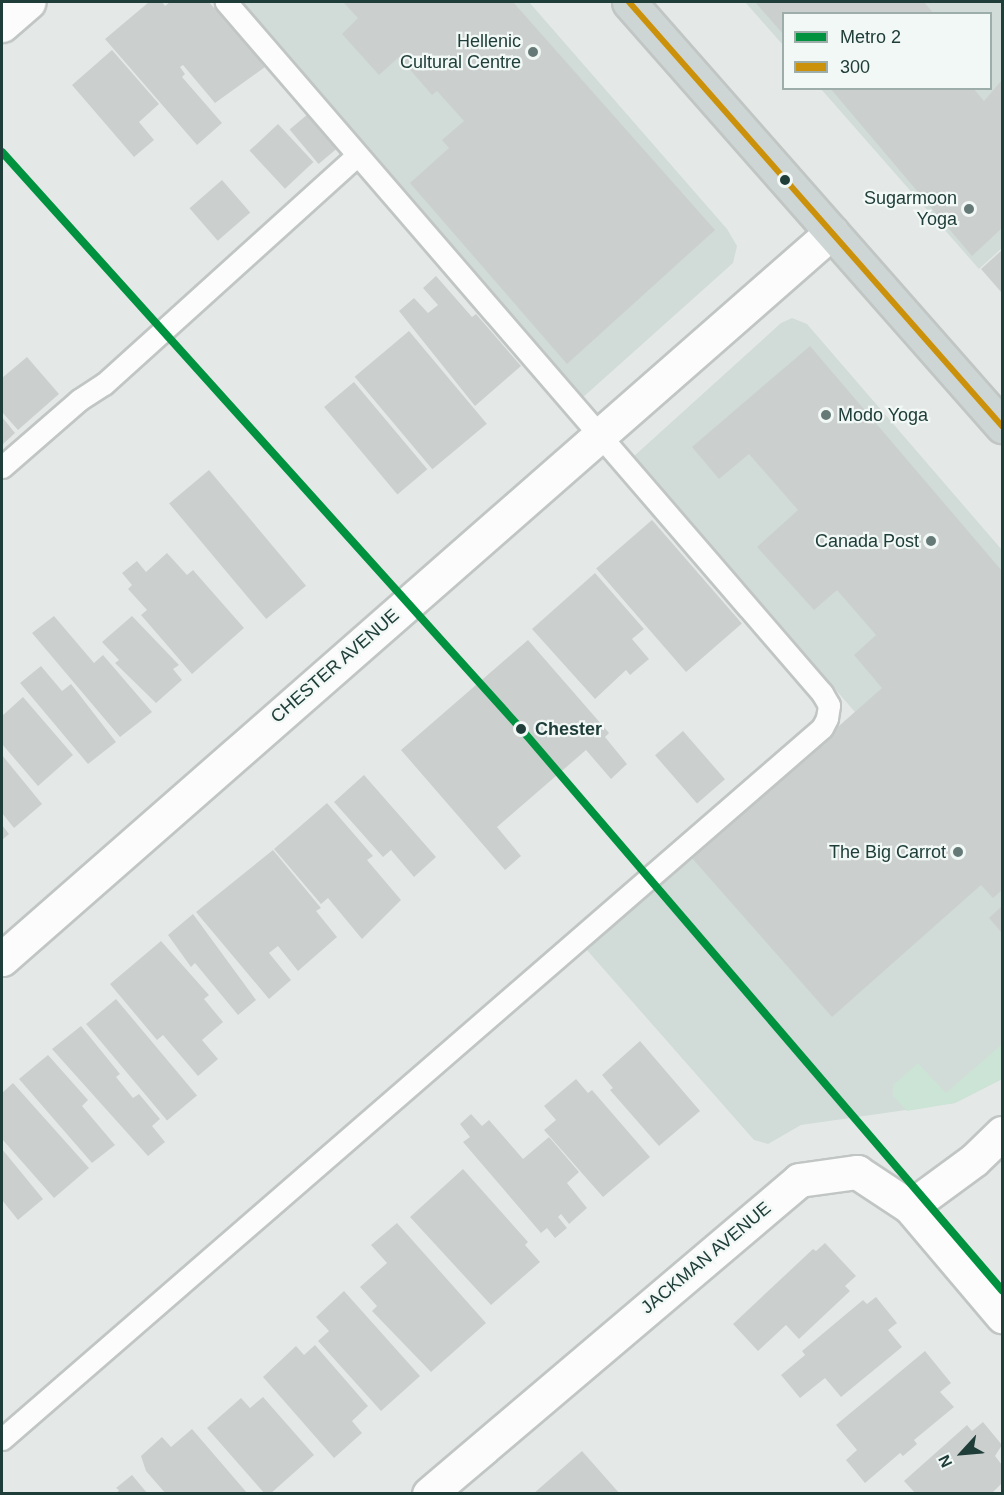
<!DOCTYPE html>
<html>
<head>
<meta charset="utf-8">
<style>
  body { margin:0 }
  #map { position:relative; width:1004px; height:1495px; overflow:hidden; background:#e4e9e7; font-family:Helvetica,sans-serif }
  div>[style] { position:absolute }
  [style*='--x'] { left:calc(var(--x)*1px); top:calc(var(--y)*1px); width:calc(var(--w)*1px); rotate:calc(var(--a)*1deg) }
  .built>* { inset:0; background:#d1dbd8 }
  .green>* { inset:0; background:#cce4d5 }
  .building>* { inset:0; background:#cbd0cf; transform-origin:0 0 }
  .roads { filter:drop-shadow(2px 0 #c1c6c4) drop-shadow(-2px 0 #c1c6c4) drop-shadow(0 2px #c1c6c4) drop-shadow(0 -2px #c1c6c4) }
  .lane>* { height:21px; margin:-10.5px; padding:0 10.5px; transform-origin:10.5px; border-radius:10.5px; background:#fbfcfb }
  .street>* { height:33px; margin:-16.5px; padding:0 16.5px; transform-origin:16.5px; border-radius:16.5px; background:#fbfcfb }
  .primary>* { height:33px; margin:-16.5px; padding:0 16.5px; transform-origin:16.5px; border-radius:16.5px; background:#cdd6d4 }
  .bus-1>* { height:6px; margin:-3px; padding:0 3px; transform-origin:3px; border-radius:3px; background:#cc910b }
  .metro-1>* { height:8px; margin:-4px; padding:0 4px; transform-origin:4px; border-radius:4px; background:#00923f }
  .dots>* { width:16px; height:16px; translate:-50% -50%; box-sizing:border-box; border:3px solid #f1f8f6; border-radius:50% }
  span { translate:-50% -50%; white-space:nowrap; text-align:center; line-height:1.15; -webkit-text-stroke:4.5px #f1f8f6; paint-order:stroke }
  .poi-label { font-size:18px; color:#203e39 }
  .right { translate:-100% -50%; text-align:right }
  .left { translate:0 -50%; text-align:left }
  .street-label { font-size:18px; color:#203e39 }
  .stop-label { font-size:18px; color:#203e39; font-weight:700 }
  .frame { position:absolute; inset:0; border:3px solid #203e39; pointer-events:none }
  .legend { position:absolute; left:782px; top:12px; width:210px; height:78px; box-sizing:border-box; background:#f1f8f6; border:2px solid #9daeaa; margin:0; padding:8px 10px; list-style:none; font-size:18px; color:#203e39 }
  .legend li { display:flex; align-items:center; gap:12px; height:30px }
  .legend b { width:30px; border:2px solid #9daeaa }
  .north { position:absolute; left:932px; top:1423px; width:60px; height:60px; -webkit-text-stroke:4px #f1f8f6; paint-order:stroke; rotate:244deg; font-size:16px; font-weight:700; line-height:24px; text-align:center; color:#203e39 }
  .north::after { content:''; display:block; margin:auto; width:21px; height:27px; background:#203e39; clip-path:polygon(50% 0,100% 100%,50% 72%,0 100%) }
</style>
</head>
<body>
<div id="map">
  <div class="built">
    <i style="clip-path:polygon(237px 2px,529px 2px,727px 229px,737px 246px,733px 263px,581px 399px)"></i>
    <i style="clip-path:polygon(745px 2px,1002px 2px,1002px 248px,979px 269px,821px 89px,990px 88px,990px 14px,784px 14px,783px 45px)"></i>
    <i style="clip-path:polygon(792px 318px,807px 324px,1002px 550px,1002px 1079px,955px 1103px,801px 1125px,768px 1144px,754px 1140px,586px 949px,855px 712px,633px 457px,781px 323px)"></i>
  </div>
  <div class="green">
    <i style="clip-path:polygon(1002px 1044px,1002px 1079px,955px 1103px,907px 1111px,893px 1096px,893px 1085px,918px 1063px,946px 1093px)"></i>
  </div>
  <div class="building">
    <i style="clip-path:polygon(149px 2px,162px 2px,165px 6px,170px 2px,209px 2px,265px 67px,215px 103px,183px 65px,180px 67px,185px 74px,182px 77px,222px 123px,197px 145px,105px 39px)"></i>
    <i style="clip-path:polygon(343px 2px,513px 2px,715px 230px,567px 364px,410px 183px,449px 148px,442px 140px,464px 121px,437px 91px,432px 95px,399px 57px,379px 75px,342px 34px,358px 18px)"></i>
    <i style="clip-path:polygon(755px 2px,924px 2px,934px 14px,783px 14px,783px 34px)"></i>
    <i style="clip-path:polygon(112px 50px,159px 104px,139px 122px,154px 140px,134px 157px,72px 85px)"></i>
    <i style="clip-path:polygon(1002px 80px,1002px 228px,972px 256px,830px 88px,973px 88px,984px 101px)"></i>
    <i style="left:308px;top:114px;width:45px;height:24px;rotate:50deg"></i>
    <i style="left:278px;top:124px;width:52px;height:39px;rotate:47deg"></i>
    <i style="left:222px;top:180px;width:43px;height:43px;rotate:49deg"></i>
    <i style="clip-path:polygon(1002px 250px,1002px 293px,981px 269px)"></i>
    <i style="clip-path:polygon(436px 276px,472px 317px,476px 314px,521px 366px,475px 406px,399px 311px,414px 298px,428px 313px,438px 305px,423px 288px)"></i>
    <i style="left:409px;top:331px;width:121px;height:71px;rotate:50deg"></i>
    <i style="clip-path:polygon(810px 346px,1002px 571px,1002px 890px,993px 898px,981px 885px,832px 1017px,691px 857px,882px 688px,854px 655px,876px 635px,837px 590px,814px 610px,757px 547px,798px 510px,749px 454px,719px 479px,692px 447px)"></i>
    <i style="clip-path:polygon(27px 357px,59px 394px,18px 430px,2px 412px,2px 378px)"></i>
    <i style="left:354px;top:382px;width:114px;height:39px;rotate:50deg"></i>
    <i style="clip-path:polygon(2px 417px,15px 433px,2px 445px)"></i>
    <i style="left:209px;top:470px;width:151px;height:52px;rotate:50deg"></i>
    <i style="left:652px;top:520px;width:137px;height:74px;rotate:49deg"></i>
    <i style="clip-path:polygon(167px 553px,187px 575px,193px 570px,244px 628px,192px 674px,141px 615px,147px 610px,128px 589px,132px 585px,122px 573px,137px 561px,146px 572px)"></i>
    <i style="clip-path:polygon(595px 573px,644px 629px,632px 639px,649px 659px,630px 675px,626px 670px,595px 699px,532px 629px)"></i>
    <i style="clip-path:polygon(54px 616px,94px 663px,103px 655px,152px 712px,120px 737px,32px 633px)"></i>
    <i style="clip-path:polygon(132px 616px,179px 665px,173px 669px,182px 680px,156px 703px,115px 663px,119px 660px,102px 642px)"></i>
    <i style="clip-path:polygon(528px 640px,609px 733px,605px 737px,627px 764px,611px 779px,586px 750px,497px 827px,521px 856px,505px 870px,401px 750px)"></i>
    <i style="clip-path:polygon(41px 666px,62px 691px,71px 684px,116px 742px,88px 764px,20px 683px)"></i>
    <i style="clip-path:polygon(23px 697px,73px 755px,38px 786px,2px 744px,2px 716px)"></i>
    <i style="left:683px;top:731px;width:64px;height:37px;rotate:49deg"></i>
    <i style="clip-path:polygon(2px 755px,42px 804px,14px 828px,2px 813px)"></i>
    <i style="clip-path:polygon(364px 775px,436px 857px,414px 877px,391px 850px,383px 857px,334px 802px)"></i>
    <i style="clip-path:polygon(327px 803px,373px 856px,367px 860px,401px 900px,362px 939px,328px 898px,321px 904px,274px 849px)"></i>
    <i style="clip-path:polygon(2px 825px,9px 834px,2px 840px)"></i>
    <i style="clip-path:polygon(273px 850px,321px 908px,316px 911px,337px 937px,298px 971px,278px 946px,269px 953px,291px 980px,269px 999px,196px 912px)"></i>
    <i style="clip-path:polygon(1002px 906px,1002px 933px,989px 918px)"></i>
    <i style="clip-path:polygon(193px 914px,256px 1000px,238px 1015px,195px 963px,191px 967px,168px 935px)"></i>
    <i style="clip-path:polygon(161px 941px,209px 995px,204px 999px,223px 1022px,202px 1040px,218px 1059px,198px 1076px,163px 1035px,157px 1040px,110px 984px)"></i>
    <i style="left:116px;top:999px;width:126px;height:39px;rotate:50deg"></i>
    <i style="clip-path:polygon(81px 1026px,120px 1074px,116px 1077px,133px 1098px,139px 1094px,160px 1119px,152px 1126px,165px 1142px,148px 1156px,52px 1049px)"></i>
    <i style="clip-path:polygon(640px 1041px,700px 1111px,659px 1146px,610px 1090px,613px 1088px,602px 1075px)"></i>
    <i style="clip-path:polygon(48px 1055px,88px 1100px,82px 1106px,115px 1145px,92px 1163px,19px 1079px)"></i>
    <i style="clip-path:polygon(576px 1079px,588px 1093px,592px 1090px,650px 1157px,603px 1197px,544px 1130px,556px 1120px,544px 1106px)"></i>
    <i style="clip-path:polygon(13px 1083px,89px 1168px,54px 1198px,2px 1139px,2px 1093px)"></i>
    <i style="clip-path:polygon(471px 1114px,482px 1126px,489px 1120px,523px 1159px,549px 1137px,579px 1172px,567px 1183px,587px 1208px,569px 1224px,561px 1214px,558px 1217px,567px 1228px,555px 1238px,547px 1228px,541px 1233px,463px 1142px,470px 1137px,460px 1124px)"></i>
    <i style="clip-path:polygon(2px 1149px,43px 1199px,18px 1220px,2px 1200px)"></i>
    <i style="clip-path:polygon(463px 1169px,528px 1242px,525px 1245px,540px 1262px,491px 1305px,410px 1217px)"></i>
    <i style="clip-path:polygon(397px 1223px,486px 1323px,431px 1372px,372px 1311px,377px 1306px,360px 1287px,387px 1263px,371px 1245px)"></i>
    <i style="clip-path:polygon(825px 1243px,856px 1276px,845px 1286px,850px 1291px,799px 1339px,786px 1325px,758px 1351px,733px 1324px,813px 1249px,816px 1251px)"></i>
    <i style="clip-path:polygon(344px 1291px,420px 1376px,381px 1411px,318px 1341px,329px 1331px,316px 1317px)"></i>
    <i style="clip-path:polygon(876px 1297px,897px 1323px,888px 1330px,902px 1347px,841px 1397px,825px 1378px,800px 1398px,781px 1375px,805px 1355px,802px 1351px,863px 1300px,867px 1304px)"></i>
    <i style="clip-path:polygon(315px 1345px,368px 1406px,352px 1421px,362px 1433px,334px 1458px,263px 1377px,296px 1346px,304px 1355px)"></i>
    <i style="clip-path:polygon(925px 1351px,951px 1383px,940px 1392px,954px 1407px,914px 1440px,917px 1444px,903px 1456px,900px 1453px,865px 1483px,846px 1460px,857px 1450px,836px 1425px)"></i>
    <i style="clip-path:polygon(263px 1397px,314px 1455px,270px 1494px,265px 1494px,207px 1428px,241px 1398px,250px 1408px)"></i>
    <i style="clip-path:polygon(983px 1422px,1002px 1445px,995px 1456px,1002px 1465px,1002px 1483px,991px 1494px,916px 1494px,904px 1481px,967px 1425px,972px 1431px)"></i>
    <i style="clip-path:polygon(192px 1429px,248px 1494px,166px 1494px,146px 1471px,141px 1456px,162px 1437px,171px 1447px)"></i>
    <i style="clip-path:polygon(582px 1451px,620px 1494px,533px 1494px)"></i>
    <i style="clip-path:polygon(132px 1475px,148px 1494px,116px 1494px,119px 1490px,116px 1488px)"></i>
  </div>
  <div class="roads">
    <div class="lane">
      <i style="--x:2;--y:467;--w:102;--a:-41"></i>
      <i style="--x:79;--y:400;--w:30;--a:-33"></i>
      <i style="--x:104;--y:384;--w:340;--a:-42.1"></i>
      <i style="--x:2;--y:1439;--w:1085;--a:-40.93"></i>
      <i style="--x:822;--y:728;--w:11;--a:-63"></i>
      <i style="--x:827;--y:718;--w:13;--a:-81"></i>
      <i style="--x:829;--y:705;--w:14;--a:-120"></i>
      <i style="--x:822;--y:693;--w:913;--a:-130.78"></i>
    </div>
    <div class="street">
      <i style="--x:2;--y:25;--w:35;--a:-41"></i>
      <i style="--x:2;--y:959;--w:1103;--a:-41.22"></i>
      <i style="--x:910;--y:1207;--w:79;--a:-36.3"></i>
      <i style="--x:974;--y:1160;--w:39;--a:-44"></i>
      <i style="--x:429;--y:1494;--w:485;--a:-40.3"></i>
      <i style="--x:799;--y:1180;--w:59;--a:-7.9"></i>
      <i style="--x:857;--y:1172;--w:64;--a:33.4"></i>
      <i style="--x:910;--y:1207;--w:143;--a:49.8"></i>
    </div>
    <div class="primary">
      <i style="--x:629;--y:2;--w:565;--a:48.66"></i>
    </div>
  </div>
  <div class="bus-1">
    <i style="--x:629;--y:2;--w:565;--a:48.66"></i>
  </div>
  <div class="metro-1">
    <i style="--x:2;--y:152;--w:777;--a:48.02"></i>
    <i style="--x:522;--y:730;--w:738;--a:49.4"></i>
  </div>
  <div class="dots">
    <i style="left:533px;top:52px;background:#657a76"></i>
    <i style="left:785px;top:180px;background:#203e39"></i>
    <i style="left:969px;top:209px;background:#657a76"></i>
    <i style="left:826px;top:415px;background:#657a76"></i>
    <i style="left:931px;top:541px;background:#657a76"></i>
    <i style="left:521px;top:729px;background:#203e39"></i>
    <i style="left:958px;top:852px;background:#657a76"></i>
  </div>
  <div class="poi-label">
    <span class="right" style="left:521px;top:52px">Hellenic<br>Cultural Centre</span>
    <span class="right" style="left:957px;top:209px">Sugarmoon<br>Yoga</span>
    <span class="left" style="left:838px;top:415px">Modo Yoga</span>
    <span class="right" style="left:919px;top:541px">Canada Post</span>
    <span class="right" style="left:946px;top:852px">The Big Carrot</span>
  </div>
  <div class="street-label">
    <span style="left:335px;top:666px;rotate:-41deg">CHESTER AVENUE</span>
    <span style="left:706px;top:1258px;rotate:-40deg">JACKMAN AVENUE</span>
  </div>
  <div class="stop-label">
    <span class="left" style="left:535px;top:729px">Chester</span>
  </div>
  <div class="frame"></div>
  <ul class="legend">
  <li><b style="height:8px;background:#00923f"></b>Metro 2</li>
  <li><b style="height:8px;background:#cc910b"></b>300</li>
  </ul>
  <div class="north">N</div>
</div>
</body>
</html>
